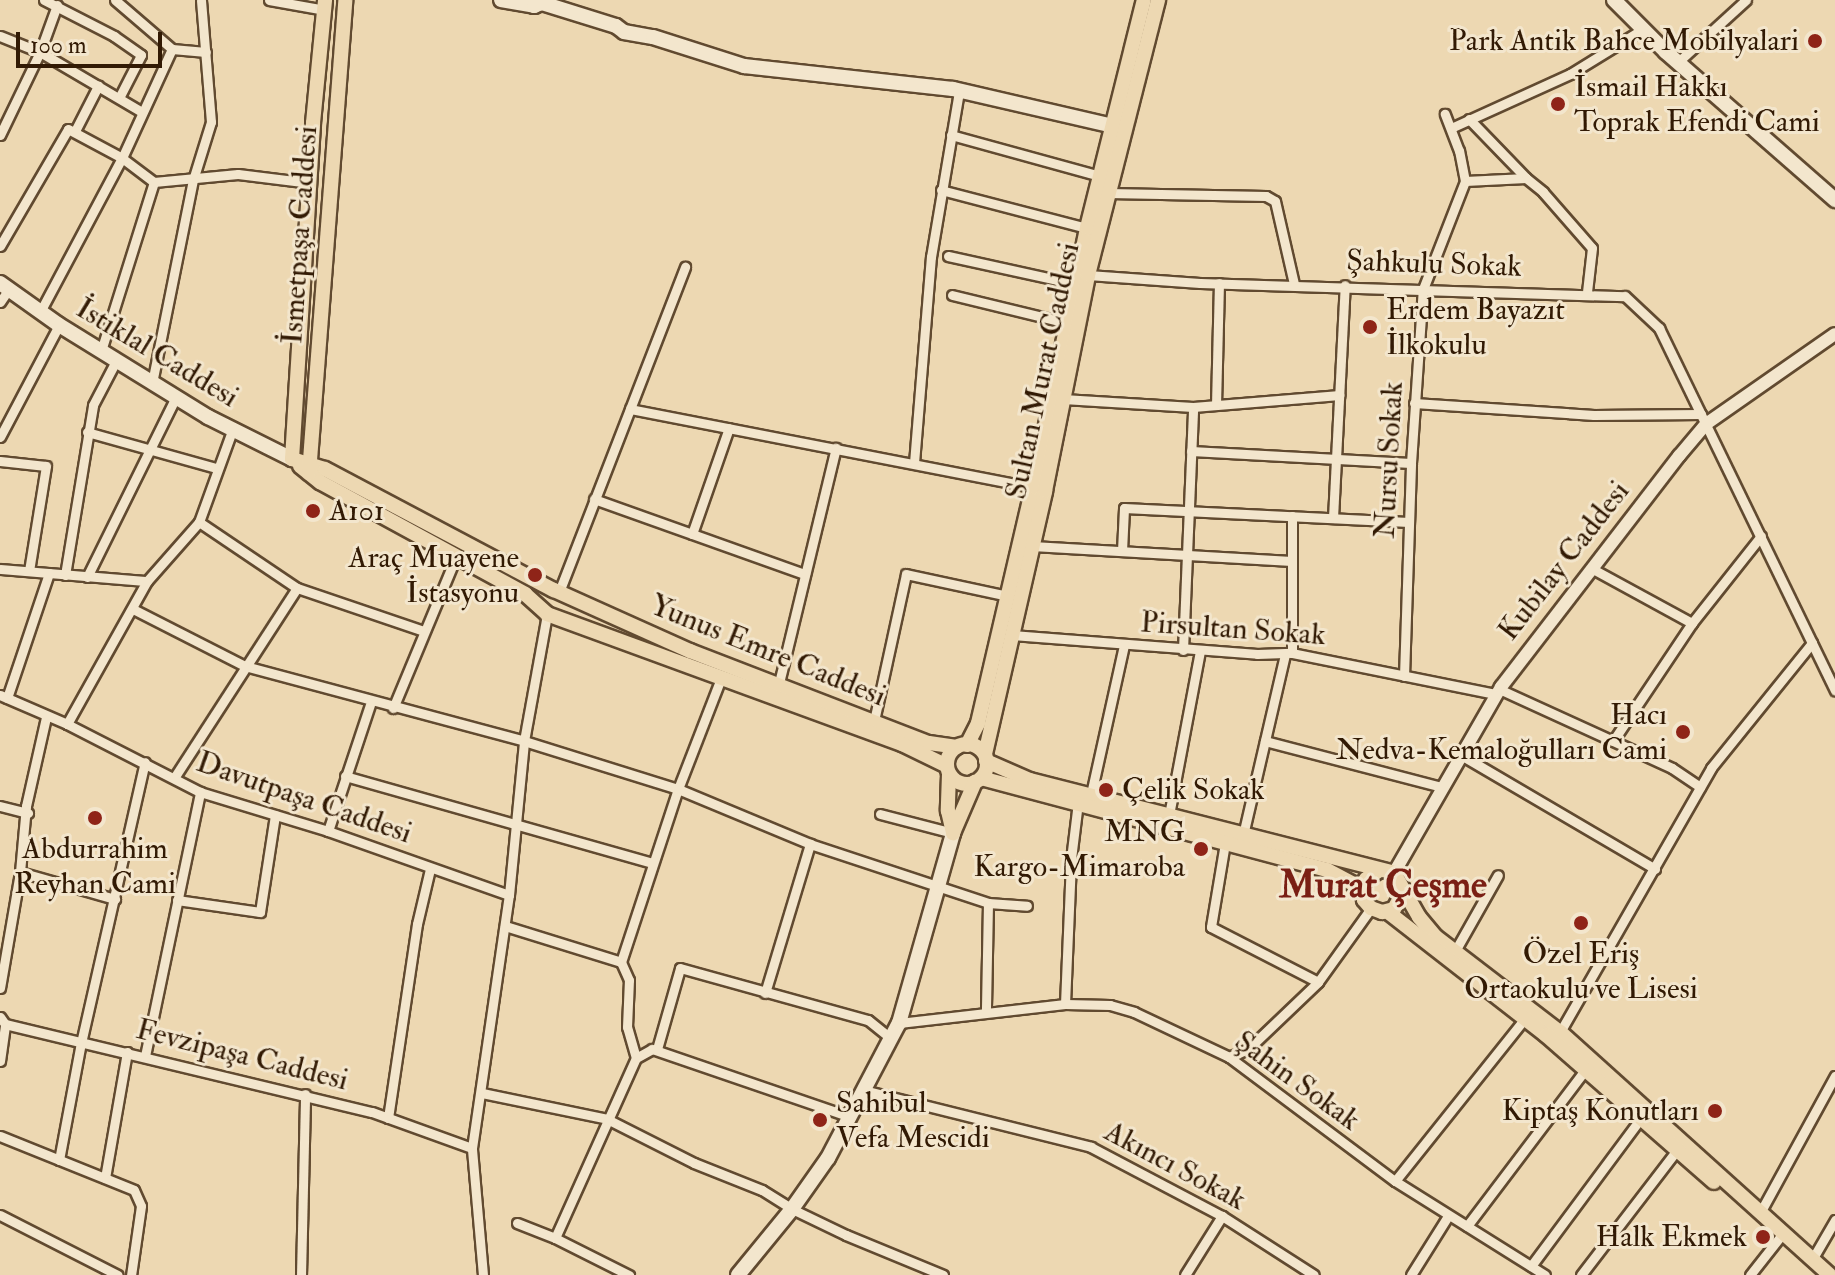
<!DOCTYPE html>
<html>
<head>
<meta charset="utf-8">
<style>
  body { margin:0 }
  #map { position:relative; width:1835px; height:1275px; overflow:hidden; background:#edd8b2; font-family:"IM FELL Double Pica",serif }
  div>[style] { position:absolute }
  [style*='--x'] { left:calc(var(--x)*1px); top:calc(var(--y)*1px); width:calc(var(--w)*1px); rotate:calc(var(--a)*1deg) }
  .roads { filter:drop-shadow(2px 0 #614a30) drop-shadow(-2px 0 #614a30) drop-shadow(0 2px #614a30) drop-shadow(0 -2px #614a30) }
  .minor>* { height:9px; margin:-4.5px; padding:0 4.5px; transform-origin:4.5px; border-radius:4.5px; background:#f3e6cd }
  .tertiary>* { height:12px; margin:-6px; padding:0 6px; transform-origin:6px; border-radius:6px; background:#f3e6cd }
  .secondary>* { height:14px; margin:-7px; padding:0 7px; transform-origin:7px; border-radius:7px; background:#f3e6cd }
  .primary>* { height:14px; margin:-7px; padding:0 7px; transform-origin:7px; border-radius:7px; background:#edd8b2 }
  .primary>.ring { margin:-7px; padding:0; box-sizing:content-box; background:none; border:14px solid #edd8b2; border-radius:50% }
  .dots>* { width:22px; height:22px; translate:-50% -50%; box-sizing:border-box; border:4px solid #f3e6cd; border-radius:50% }
  span { translate:-50% -50%; white-space:nowrap; text-align:center; line-height:1.15; -webkit-text-stroke:6px #f3e6cd; paint-order:stroke }
  .poi-label { font-size:30px; color:#321a04 }
  .right { translate:-100% -50%; text-align:right }
  .left { translate:0 -50%; text-align:left }
  .street-label { font-size:30px; color:#321a04 }
  .district-label { font-size:38px; color:#7a1f14; font-weight:700 }
  .scale { position:absolute; left:16px; top:32px; width:146px; height:36px; box-sizing:border-box; border:4px solid #321a04; border-top:0; padding-left:10px; font-size:24px; line-height:28px; white-space:nowrap; color:#321a04; -webkit-text-stroke:6px #f3e6cd; paint-order:stroke }
</style>
</head>
<body>
<div id="map">
  <div class="roads">
    <div class="minor">
      <i style="--x:44;--y:0;--w:79;--a:27.2"></i>
      <i style="--x:114;--y:36;--w:33;--a:35"></i>
      <i style="--x:141;--y:55;--w:48;--a:117.1"></i>
      <i style="--x:115;--y:0;--w:75;--a:40.7"></i>
      <i style="--x:172;--y:49;--w:34;--a:5"></i>
      <i style="--x:269;--y:0;--w:57;--a:10.1"></i>
      <i style="--x:0;--y:36;--w:43;--a:21.8"></i>
      <i style="--x:40;--y:52;--w:118;--a:30.5"></i>
      <i style="--x:1678;--y:62;--w:92;--a:-42.4"></i>
      <i style="--x:1469;--y:119;--w:82;--a:46"></i>
      <i style="--x:1451;--y:128;--w:131;--a:-24.4"></i>
      <i style="--x:1570;--y:74;--w:86;--a:-31.7"></i>
      <i style="--x:75;--y:131;--w:51;--a:-62.9"></i>
      <i style="--x:0;--y:135;--w:92;--a:-64.3"></i>
      <i style="--x:40;--y:52;--w:50;--a:-70.1"></i>
      <i style="--x:951;--y:135;--w:155;--a:15.4"></i>
      <i style="--x:1465;--y:181;--w:61;--a:-2.8"></i>
      <i style="--x:1526;--y:178;--w:22;--a:39"></i>
      <i style="--x:1543;--y:192;--w:74;--a:48.8"></i>
      <i style="--x:1592;--y:248;--w:44;--a:96.5"></i>
      <i style="--x:941;--y:190;--w:151;--a:14.6"></i>
      <i style="--x:1108;--y:193;--w:158;--a:1.1"></i>
      <i style="--x:1266;--y:196;--w:10;--a:29"></i>
      <i style="--x:1275;--y:201;--w:85;--a:77.1"></i>
      <i style="--x:0;--y:246;--w:135;--a:-59.8"></i>
      <i style="--x:68;--y:129;--w:61;--a:28.2"></i>
      <i style="--x:122;--y:158;--w:40;--a:37"></i>
      <i style="--x:154;--y:182;--w:84;--a:-5.4"></i>
      <i style="--x:238;--y:174;--w:73;--a:7.1"></i>
      <i style="--x:948;--y:256;--w:130;--a:12.4"></i>
      <i style="--x:1088;--y:275;--w:112;--a:4.1"></i>
      <i style="--x:1200;--y:283;--w:425;--a:1.8"></i>
      <i style="--x:1625;--y:296;--w:47;--a:43.3"></i>
      <i style="--x:1659;--y:328;--w:403;--a:64.1"></i>
      <i style="--x:952;--y:295;--w:118;--a:13.7"></i>
      <i style="--x:0;--y:302;--w:14;--a:-56"></i>
      <i style="--x:40;--y:312;--w:174;--a:-62"></i>
      <i style="--x:122;--y:158;--w:120;--a:-65.4"></i>
      <i style="--x:101;--y:351;--w:177;--a:-72.6"></i>
      <i style="--x:152;--y:383;--w:207;--a:-78.6"></i>
      <i style="--x:193;--y:180;--w:61;--a:-72.8"></i>
      <i style="--x:211;--y:122;--w:122;--a:-94.7"></i>
      <i style="--x:1063;--y:399;--w:130;--a:3.5"></i>
      <i style="--x:1193;--y:407;--w:147;--a:-4.7"></i>
      <i style="--x:1414;--y:403;--w:180;--a:3.8"></i>
      <i style="--x:1594;--y:415;--w:107;--a:-0.5"></i>
      <i style="--x:1216;--y:405;--w:122;--a:-88.6"></i>
      <i style="--x:630;--y:409;--w:410;--a:11"></i>
      <i style="--x:87;--y:432;--w:134;--a:15.6"></i>
      <i style="--x:0;--y:437;--w:127;--a:-62.2"></i>
      <i style="--x:1191;--y:451;--w:220;--a:3.1"></i>
      <i style="--x:0;--y:461;--w:46;--a:6.2"></i>
      <i style="--x:46;--y:466;--w:106;--a:99.2"></i>
      <i style="--x:914;--y:463;--w:207;--a:-85.3"></i>
      <i style="--x:931;--y:257;--w:167;--a:-80.4"></i>
      <i style="--x:594;--y:499;--w:224;--a:19.6"></i>
      <i style="--x:1292;--y:516;--w:137;--a:90"></i>
      <i style="--x:1333;--y:518;--w:233;--a:-87.1"></i>
      <i style="--x:199;--y:522;--w:118;--a:34"></i>
      <i style="--x:297;--y:588;--w:134;--a:18.7"></i>
      <i style="--x:692;--y:534;--w:112;--a:-70.8"></i>
      <i style="--x:1032;--y:546;--w:260;--a:3.3"></i>
      <i style="--x:1122;--y:551;--w:43;--a:-87.3"></i>
      <i style="--x:1124;--y:508;--w:285;--a:2.8"></i>
      <i style="--x:1591;--y:568;--w:115;--a:28.6"></i>
      <i style="--x:0;--y:569;--w:147;--a:4.7"></i>
      <i style="--x:65;--y:575;--w:172;--a:-80.6"></i>
      <i style="--x:93;--y:405;--w:50;--a:-62.4"></i>
      <i style="--x:87;--y:577;--w:201;--a:-63.7"></i>
      <i style="--x:559;--y:592;--w:349;--a:-68.8"></i>
      <i style="--x:133;--y:609;--w:126;--a:27"></i>
      <i style="--x:245;--y:666;--w:289;--a:15"></i>
      <i style="--x:524;--y:741;--w:161;--a:17.3"></i>
      <i style="--x:678;--y:789;--w:143;--a:22.6"></i>
      <i style="--x:810;--y:844;--w:188;--a:18.3"></i>
      <i style="--x:988;--y:903;--w:109;--a:91.1"></i>
      <i style="--x:1012;--y:635;--w:246;--a:4.4"></i>
      <i style="--x:1257;--y:654;--w:35;--a:-2"></i>
      <i style="--x:1292;--y:653;--w:208;--a:11.4"></i>
      <i style="--x:1183;--y:650;--w:243;--a:-87.6"></i>
      <i style="--x:1404;--y:676;--w:213;--a:-88.1"></i>
      <i style="--x:1411;--y:463;--w:174;--a:-86.1"></i>
      <i style="--x:1423;--y:289;--w:116;--a:-68.7"></i>
      <i style="--x:1465;--y:181;--w:31;--a:-101"></i>
      <i style="--x:1459;--y:151;--w:40;--a:-111"></i>
      <i style="--x:779;--y:683;--w:242;--a:-76.4"></i>
      <i style="--x:1499;--y:689;--w:190;--a:24.5"></i>
      <i style="--x:1672;--y:768;--w:34;--a:34"></i>
      <i style="--x:0;--y:695;--w:73;--a:23.4"></i>
      <i style="--x:67;--y:724;--w:149;--a:27.1"></i>
      <i style="--x:200;--y:792;--w:134;--a:16.9"></i>
      <i style="--x:328;--y:831;--w:192;--a:19.5"></i>
      <i style="--x:7;--y:698;--w:132;--a:-71.4"></i>
      <i style="--x:393;--y:708;--w:164;--a:-67.4"></i>
      <i style="--x:874;--y:721;--w:150;--a:-77.7"></i>
      <i style="--x:906;--y:574;--w:104;--a:12.2"></i>
      <i style="--x:67;--y:724;--w:164;--a:-60.8"></i>
      <i style="--x:147;--y:581;--w:79;--a:-48.6"></i>
      <i style="--x:199;--y:522;--w:100;--a:-70.1"></i>
      <i style="--x:1265;--y:741;--w:183;--a:14.6"></i>
      <i style="--x:1613;--y:741;--w:142;--a:-56.2"></i>
      <i style="--x:1692;--y:623;--w:111;--a:-51.6"></i>
      <i style="--x:1461;--y:755;--w:225;--a:30.4"></i>
      <i style="--x:345;--y:776;--w:320;--a:15.8"></i>
      <i style="--x:174;--y:778;--w:226;--a:-57.1"></i>
      <i style="--x:1091;--y:794;--w:153;--a:-77.5"></i>
      <i style="--x:0;--y:806;--w:29;--a:14"></i>
      <i style="--x:880;--y:814;--w:75;--a:14.6"></i>
      <i style="--x:1169;--y:815;--w:167;--a:-79.3"></i>
      <i style="--x:328;--y:831;--w:136;--a:-71.6"></i>
      <i style="--x:1243;--y:835;--w:186;--a:-76.9"></i>
      <i style="--x:1225;--y:843;--w:85;--a:99.5"></i>
      <i style="--x:1211;--y:927;--w:120;--a:27.2"></i>
      <i style="--x:20;--y:872;--w:99;--a:15.9"></i>
      <i style="--x:177;--y:900;--w:84;--a:8.2"></i>
      <i style="--x:260;--y:912;--w:98;--a:-81.2"></i>
      <i style="--x:988;--y:903;--w:39;--a:4"></i>
      <i style="--x:505;--y:926;--w:121;--a:17.2"></i>
      <i style="--x:1455;--y:951;--w:87;--a:-60.5"></i>
      <i style="--x:0;--y:988;--w:118;--a:-80.2"></i>
      <i style="--x:20;--y:872;--w:66;--a:-84.8"></i>
      <i style="--x:26;--y:806;--w:91;--a:-77.3"></i>
      <i style="--x:765;--y:993;--w:156;--a:-73.2"></i>
      <i style="--x:1065;--y:1004;--w:145;--a:-87.6"></i>
      <i style="--x:1071;--y:859;--w:57;--a:-83"></i>
      <i style="--x:0;--y:1017;--w:9;--a:54"></i>
      <i style="--x:5;--y:1024;--w:377;--a:13.5"></i>
      <i style="--x:372;--y:1112;--w:106;--a:19.8"></i>
      <i style="--x:899;--y:1023;--w:167;--a:-6.5"></i>
      <i style="--x:1065;--y:1004;--w:45;--a:1.3"></i>
      <i style="--x:1110;--y:1005;--w:25;--a:16"></i>
      <i style="--x:1134;--y:1012;--w:105;--a:25.3"></i>
      <i style="--x:1229;--y:1057;--w:207;--a:36.8"></i>
      <i style="--x:1395;--y:1181;--w:177;--a:32.1"></i>
      <i style="--x:1560;--y:1032;--w:304;--a:-60.2"></i>
      <i style="--x:1711;--y:768;--w:161;--a:-51.1"></i>
      <i style="--x:657;--y:1049;--w:84;--a:-74.1"></i>
      <i style="--x:680;--y:968;--w:195;--a:15.5"></i>
      <i style="--x:868;--y:1020;--w:28;--a:39"></i>
      <i style="--x:145;--y:1056;--w:270;--a:-78.2"></i>
      <i style="--x:1229;--y:1057;--w:21;--a:-23"></i>
      <i style="--x:1248;--y:1049;--w:97;--a:-43.7"></i>
      <i style="--x:1318;--y:982;--w:91;--a:-54.4"></i>
      <i style="--x:636;--y:1058;--w:32;--a:-106"></i>
      <i style="--x:627;--y:1027;--w:47;--a:-87.6"></i>
      <i style="--x:629;--y:980;--w:20;--a:-114"></i>
      <i style="--x:621;--y:962;--w:182;--a:-71.8"></i>
      <i style="--x:678;--y:789;--w:119;--a:-68.8"></i>
      <i style="--x:0;--y:1061;--w:37;--a:-82"></i>
      <i style="--x:863;--y:1090;--w:235;--a:14"></i>
      <i style="--x:1091;--y:1147;--w:148;--a:27.8"></i>
      <i style="--x:1222;--y:1216;--w:109;--a:32.7"></i>
      <i style="--x:482;--y:1093;--w:128;--a:11.7"></i>
      <i style="--x:607;--y:1119;--w:97;--a:26.8"></i>
      <i style="--x:694;--y:1163;--w:73;--a:21.7"></i>
      <i style="--x:762;--y:1190;--w:36;--a:32"></i>
      <i style="--x:792;--y:1209;--w:60;--a:25.7"></i>
      <i style="--x:846;--y:1235;--w:105;--a:22.4"></i>
      <i style="--x:388;--y:1118;--w:196;--a:-81.5"></i>
      <i style="--x:417;--y:924;--w:57;--a:-76.7"></i>
      <i style="--x:0;--y:1136;--w:144;--a:21.9"></i>
      <i style="--x:134;--y:1190;--w:17;--a:66"></i>
      <i style="--x:141;--y:1206;--w:70;--a:98.2"></i>
      <i style="--x:59;--y:1160;--w:119;--a:-79.4"></i>
      <i style="--x:81;--y:1043;--w:288;--a:-77.2"></i>
      <i style="--x:105;--y:1178;--w:128;--a:-80.1"></i>
      <i style="--x:1395;--y:1181;--w:208;--a:-51.4"></i>
      <i style="--x:1761;--y:1211;--w:154;--a:-61.3"></i>
      <i style="--x:0;--y:1215;--w:132;--a:27"></i>
      <i style="--x:517;--y:1223;--w:41;--a:21.5"></i>
      <i style="--x:555;--y:1238;--w:83;--a:26.6"></i>
      <i style="--x:1467;--y:1226;--w:196;--a:-52.9"></i>
      <i style="--x:555;--y:1238;--w:197;--a:-65.8"></i>
      <i style="--x:636;--y:1058;--w:18;--a:-29"></i>
      <i style="--x:652;--y:1049;--w:207;--a:18.9"></i>
      <i style="--x:1813;--y:1258;--w:44;--a:-59.9"></i>
      <i style="--x:1531;--y:1266;--w:183;--a:-53.4"></i>
      <i style="--x:301;--y:1275;--w:181;--a:-88.7"></i>
      <i style="--x:483;--y:1275;--w:127;--a:-95"></i>
      <i style="--x:472;--y:1148;--w:256;--a:-81.7"></i>
      <i style="--x:509;--y:895;--w:155;--a:-84.4"></i>
      <i style="--x:524;--y:741;--w:129;--a:-79.7"></i>
      <i style="--x:1185;--y:1275;--w:70;--a:-57.9"></i>
      <i style="--x:1411;--y:1275;--w:70;--a:-57.9"></i>
      <i style="--x:1581;--y:1275;--w:156;--a:-52.5"></i>
      <i style="--x:1750;--y:1275;--w:48;--a:-51.7"></i>
    </div>
    <div class="tertiary">
      <i style="--x:1394;--y:873;--w:215;--a:-60.1"></i>
      <i style="--x:1501;--y:687;--w:292;--a:-52.4"></i>
      <i style="--x:1679;--y:456;--w:42;--a:-49.8"></i>
      <i style="--x:1706;--y:424;--w:157;--a:-34.9"></i>
    </div>
    <div class="secondary">
      <i style="--x:501;--y:0;--w:34;--a:10"></i>
      <i style="--x:534;--y:6;--w:9;--a:-21"></i>
      <i style="--x:542;--y:3;--w:77;--a:17.3"></i>
      <i style="--x:616;--y:26;--w:10;--a:37"></i>
      <i style="--x:624;--y:32;--w:29;--a:10"></i>
      <i style="--x:653;--y:37;--w:96;--a:17.7"></i>
      <i style="--x:744;--y:66;--w:210;--a:6.3"></i>
      <i style="--x:953;--y:89;--w:164;--a:13"></i>
      <i style="--x:1614;--y:0;--w:74;--a:45"></i>
      <i style="--x:1666;--y:52;--w:225;--a:41.2"></i>
      <i style="--x:0;--y:283;--w:72;--a:35.4"></i>
      <i style="--x:59;--y:325;--w:175;--a:31.7"></i>
      <i style="--x:208;--y:417;--w:94;--a:26.6"></i>
      <i style="--x:738;--y:1275;--w:85;--a:-50.7"></i>
      <i style="--x:792;--y:1209;--w:62;--a:-54.8"></i>
      <i style="--x:828;--y:1158;--w:153;--a:-62.3"></i>
      <i style="--x:899;--y:1023;--w:198;--a:-74.1"></i>
    </div>
    <div class="primary">
      <i style="--x:292;--y:459;--w:34;--a:17"></i>
      <i style="--x:325;--y:469;--w:259;--a:27.9"></i>
      <i style="--x:554;--y:590;--w:149;--a:24.2"></i>
      <i style="--x:690;--y:651;--w:256;--a:21.1"></i>
      <i style="--x:929;--y:743;--w:28;--a:8"></i>
      <i style="--x:292;--y:459;--w:337;--a:-86.4"></i>
      <i style="--x:313;--y:123;--w:124;--a:-84.4"></i>
      <i style="--x:300;--y:466;--w:26;--a:39"></i>
      <i style="--x:320;--y:482;--w:234;--a:28.6"></i>
      <i style="--x:525;--y:594;--w:30;--a:42"></i>
      <i style="--x:547;--y:614;--w:378;--a:20.1"></i>
      <i style="--x:902;--y:744;--w:48;--a:26"></i>
      <i style="--x:309;--y:473;--w:474;--a:-85.6"></i>
      <i class="ring" style="left:947px;top:744px;width:26px;height:26px"></i>
      <i style="--x:967;--y:745;--w:25;--a:-63"></i>
      <i style="--x:978;--y:723;--w:242;--a:-76.9"></i>
      <i style="--x:1033;--y:487;--w:265;--a:-78.2"></i>
      <i style="--x:1087;--y:228;--w:235;--a:-76"></i>
      <i style="--x:985;--y:754;--w:270;--a:-77.1"></i>
      <i style="--x:1045;--y:491;--w:220;--a:-78.7"></i>
      <i style="--x:1088;--y:275;--w:284;--a:-75.7"></i>
      <i style="--x:986;--y:761;--w:48;--a:23.4"></i>
      <i style="--x:1030;--y:780;--w:376;--a:14.3"></i>
      <i style="--x:1394;--y:873;--w:51;--a:60.4"></i>
      <i style="--x:1419;--y:917;--w:26;--a:50"></i>
      <i style="--x:1436;--y:937;--w:156;--a:37.5"></i>
      <i style="--x:1560;--y:1032;--w:363;--a:42"></i>
      <i style="--x:949;--y:774;--w:37;--a:92"></i>
      <i style="--x:948;--y:811;--w:23;--a:77"></i>
      <i style="--x:981;--y:778;--w:358;--a:14.9"></i>
      <i style="--x:1327;--y:870;--w:40;--a:28"></i>
      <i style="--x:953;--y:833;--w:56;--a:-66.7"></i>
      <i style="--x:1380;--y:870;--w:17;--a:147"></i>
      <i style="--x:1366;--y:879;--w:11;--a:112"></i>
      <i style="--x:1362;--y:889;--w:11;--a:80"></i>
      <i style="--x:1364;--y:900;--w:11;--a:49"></i>
      <i style="--x:1371;--y:908;--w:12;--a:20"></i>
      <i style="--x:1382;--y:912;--w:12;--a:-14"></i>
      <i style="--x:1394;--y:909;--w:21;--a:-61"></i>
      <i style="--x:1388;--y:912;--w:200;--a:37.9"></i>
      <i style="--x:1546;--y:1035;--w:223;--a:41.2"></i>
    </div>
  </div>
  <div class="dots">
    <i style="left:1815px;top:41px;background:#8f2418"></i>
    <i style="left:1558px;top:104px;background:#8f2418"></i>
    <i style="left:1370px;top:327px;background:#8f2418"></i>
    <i style="left:313px;top:511px;background:#8f2418"></i>
    <i style="left:535px;top:575px;background:#8f2418"></i>
    <i style="left:1683px;top:732px;background:#8f2418"></i>
    <i style="left:1106px;top:790px;background:#8f2418"></i>
    <i style="left:95px;top:818px;background:#8f2418"></i>
    <i style="left:1201px;top:849px;background:#8f2418"></i>
    <i style="left:1581px;top:923px;background:#8f2418"></i>
    <i style="left:1715px;top:1111px;background:#8f2418"></i>
    <i style="left:820px;top:1120px;background:#8f2418"></i>
    <i style="left:1763px;top:1237px;background:#8f2418"></i>
  </div>
  <div class="poi-label">
    <span class="right" style="left:1799px;top:41px">Park Antik Bahce Mobilyalari</span>
    <span class="left" style="left:1574px;top:104px">İsmail Hakkı<br>Toprak Efendi Cami</span>
    <span class="left" style="left:1386px;top:327px">Erdem Bayazıt<br>İlkokulu</span>
    <span class="left" style="left:329px;top:511px">A101</span>
    <span class="right" style="left:519px;top:575px">Araç Muayene<br>İstasyonu</span>
    <span class="right" style="left:1667px;top:732px">Hacı<br>Nedva-Kemaloğulları Cami</span>
    <span class="left" style="left:1122px;top:790px">Çelik Sokak</span>
    <span class="right" style="left:1185px;top:849px">MNG<br>Kargo-Mimaroba</span>
    <span style="left:95px;top:866px">Abdurrahim<br>Reyhan Cami</span>
    <span style="left:1581px;top:971px">Özel Eriş<br>Ortaokulu ve Lisesi</span>
    <span class="left" style="left:836px;top:1120px">Sahibul<br>Vefa Mescidi</span>
    <span class="right" style="left:1699px;top:1111px">Kiptaş Konutları</span>
    <span class="right" style="left:1747px;top:1237px">Halk Ekmek</span>
  </div>
  <div class="street-label">
    <span style="left:300px;top:235px;rotate:-86deg">İsmetpaşa Caddesi</span>
    <span style="left:1434px;top:264px;rotate:2deg">Şahkulu Sokak</span>
    <span style="left:157px;top:353px;rotate:31deg">İstiklal Caddesi</span>
    <span style="left:1043px;top:371px;rotate:-78deg">Sultan Murat Caddesi</span>
    <span style="left:1389px;top:460px;rotate:-87deg">Nursu Sokak</span>
    <span style="left:1564px;top:561px;rotate:-52deg">Kubilay Caddesi</span>
    <span style="left:1233px;top:629px;rotate:4deg">Pirsultan Sokak</span>
    <span style="left:768px;top:651px;rotate:22deg">Yunus Emre Caddesi</span>
    <span style="left:304px;top:798px;rotate:19deg">Davutpaşa Caddesi</span>
    <span style="left:242px;top:1055px;rotate:14deg">Fevzipaşa Caddesi</span>
    <span style="left:1297px;top:1081px;rotate:36deg">Şahin Sokak</span>
    <span style="left:1175px;top:1166px;rotate:28deg">Akıncı Sokak</span>
  </div>
  <div class="district-label">
    <span style="left:1383px;top:886px">Murat Çeşme</span>
  </div>
  <div class="scale">100 m</div>
</div>
</body>
</html>
